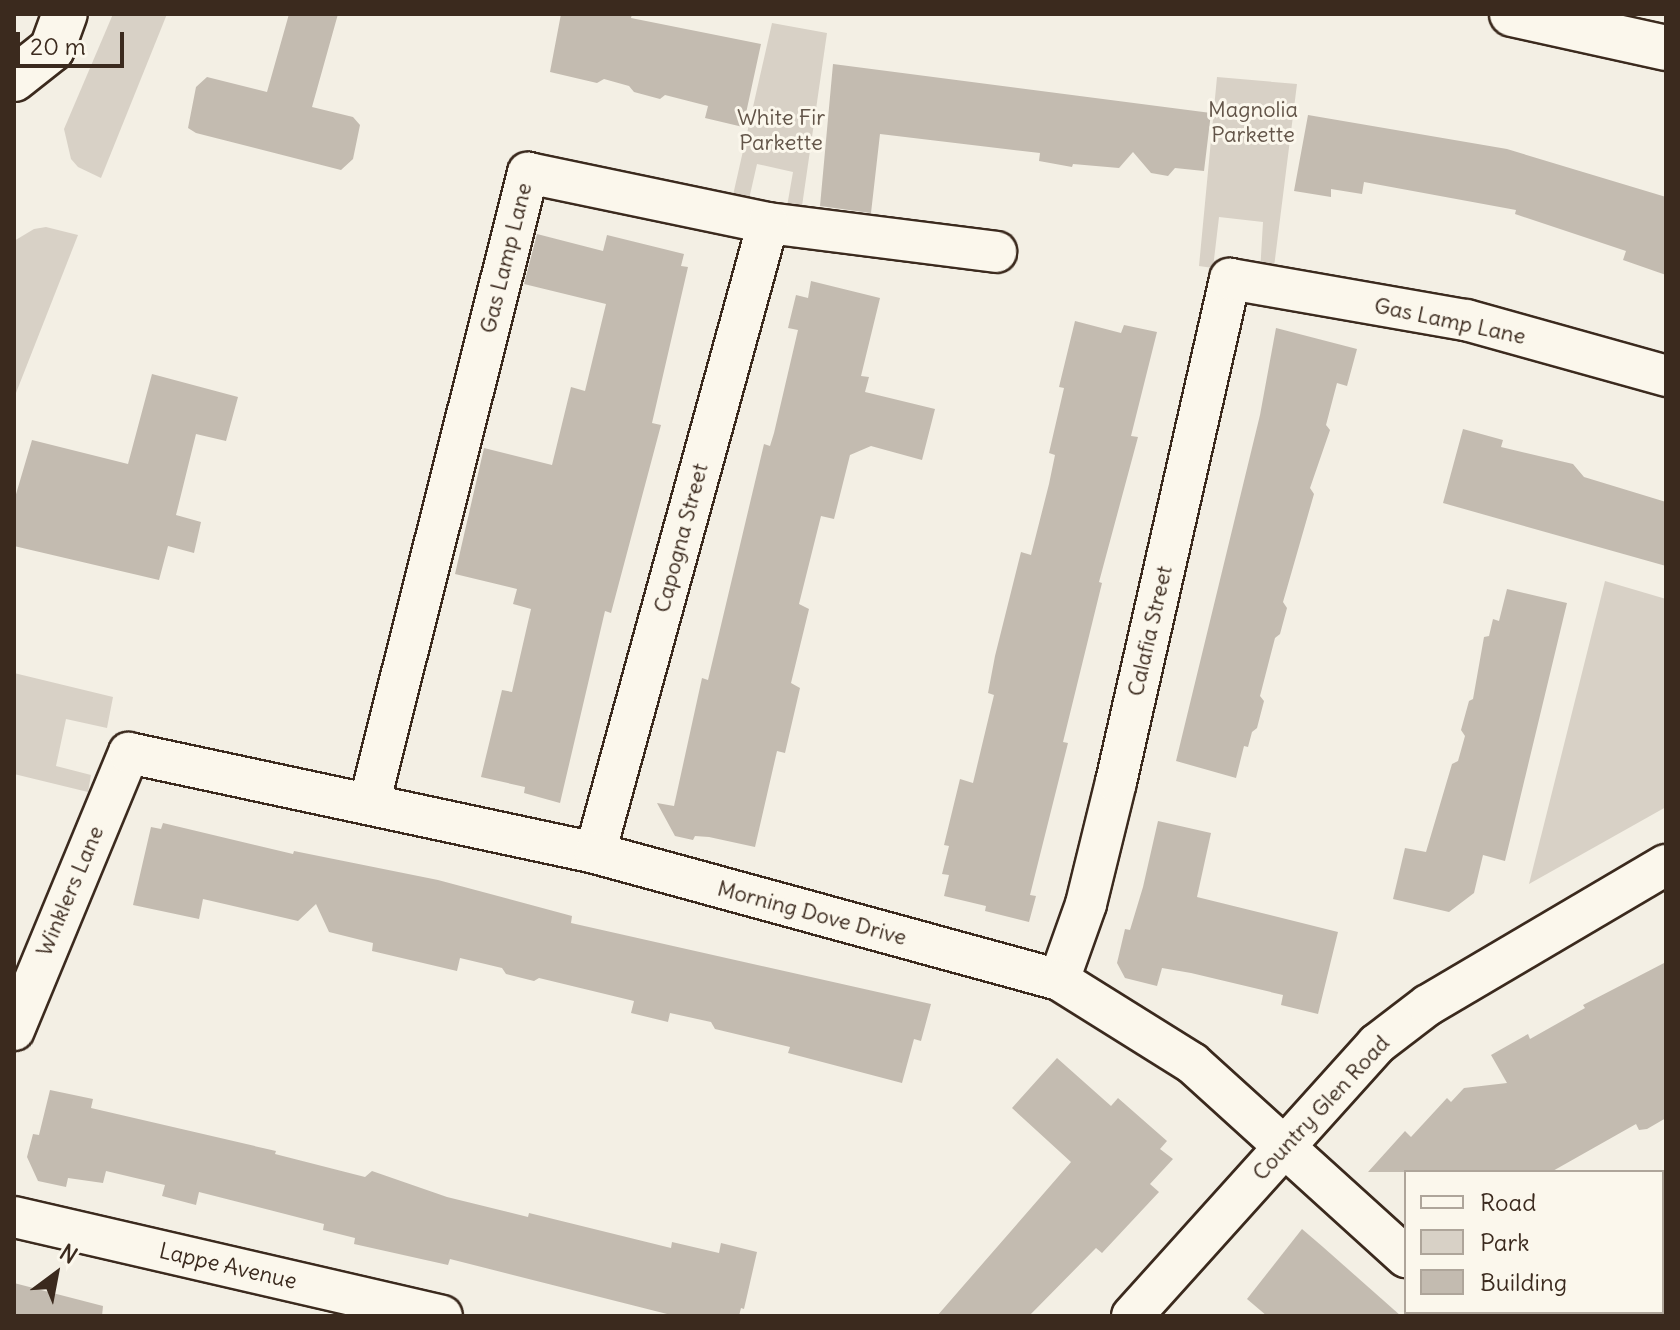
<!DOCTYPE html>
<html>
<head>
<meta charset="utf-8">
<style>
  body { margin:0 }
  #map { position:relative; width:1680px; height:1330px; overflow:hidden; background:#f3efe4; font-family:Delius,sans-serif }
  div>[style] { position:absolute }
  [style*='--x'] { left:calc(var(--x)*1px); top:calc(var(--y)*1px); width:calc(var(--w)*1px); rotate:calc(var(--a)*1deg) }
  .green>* { inset:0; background:#d8d1c6 }
  .building>* { inset:0; background:#c3bbb0 }
  .roads { filter:drop-shadow(2px 0 #3b2a1e) drop-shadow(-2px 0 #3b2a1e) drop-shadow(0 2px #3b2a1e) drop-shadow(0 -2px #3b2a1e) }
  .minor>* { height:40px; margin:-20px; padding:0 20px; transform-origin:20px; border-radius:20px; background:#fbf7ec }
  .secondary>* { height:44px; margin:-22px; padding:0 22px; transform-origin:22px; border-radius:22px; background:#fbf7ec }
  span { translate:-50% -50%; white-space:nowrap; text-align:center; line-height:1.15; -webkit-text-stroke:6px #fbf7ec; paint-order:stroke }
  .park-label { font-size:22px; color:#625448 }
  .street-label { font-size:22px; color:#3b2a1e }
  .frame { position:absolute; inset:0; border:16px solid #3b2a1e; pointer-events:none }
  .legend { position:absolute; left:1404px; top:1170px; width:260px; height:144px; box-sizing:border-box; background:#fbf7ec; border:2px solid #aea59a; margin:0; padding:10px 14px; list-style:none; font-size:24px; color:#3b2a1e }
  .legend li { display:flex; align-items:center; gap:16px; height:40px }
  .legend b { width:40px; border:2px solid #aea59a }
  .north { position:absolute; left:16px; top:1234px; width:80px; height:80px; -webkit-text-stroke:6px #fbf7ec; paint-order:stroke; rotate:32deg; font-size:22px; font-weight:700; line-height:32px; text-align:center; color:#3b2a1e }
  .north::after { content:''; display:block; margin:auto; width:28px; height:36px; background:#3b2a1e; clip-path:polygon(50% 0,100% 100%,50% 72%,0 100%) }
  .scale { position:absolute; left:16px; top:32px; width:108px; height:36px; box-sizing:border-box; border:4px solid #3b2a1e; border-top:0; padding-left:10px; font-size:24px; line-height:28px; white-space:nowrap; color:#3b2a1e; -webkit-text-stroke:6px #fbf7ec; paint-order:stroke }
</style>
</head>
<body>
<div id="map">
  <div class="green">
    <i style="clip-path:polygon(113px 14px,167px 14px,101px 178px,78px 167px,71px 159px,64px 129px)"></i>
    <i style="clip-path:polygon(772px 23px,827px 33px,800px 220px,785px 218px,793px 172px,757px 164px,747px 208px,731px 204px)"></i>
    <i style="clip-path:polygon(1217px 77px,1297px 84px,1273px 275px,1260px 273px,1263px 222px,1219px 217px,1213px 268px,1199px 266px)"></i>
    <i style="clip-path:polygon(46px 227px,78px 235px,14px 398px,14px 241px,34px 229px)"></i>
    <i style="clip-path:polygon(1605px 581px,1666px 599px,1666px 807px,1529px 884px)"></i>
    <i style="clip-path:polygon(14px 673px,113px 697px,107px 728px,66px 719px,56px 766px,91px 775px,88px 792px,14px 774px)"></i>
  </div>
  <div class="building">
    <i style="clip-path:polygon(289px 14px,338px 14px,312px 107px,353px 117px,360px 125px,353px 159px,341px 170px,196px 133px,188px 128px,196px 87px,207px 77px,267px 92px)"></i>
    <i style="clip-path:polygon(561px 14px,632px 14px,631px 18px,761px 44px,743px 127px,705px 118px,708px 106px,665px 95px,660px 99px,634px 92px,629px 86px,604px 79px,597px 83px,550px 72px)"></i>
    <i style="clip-path:polygon(833px 64px,1211px 113px,1204px 171px,1175px 168px,1168px 176px,1151px 173px,1133px 152px,1119px 168px,1073px 164px,1072px 167px,1039px 161px,1040px 153px,880px 134px,871px 213px,820px 206px)"></i>
    <i style="clip-path:polygon(1308px 115px,1507px 149px,1666px 197px,1666px 275px,1623px 260px,1626px 251px,1515px 214px,1516px 210px,1364px 182px,1362px 194px,1331px 189px,1331px 197px,1294px 191px)"></i>
    <i style="clip-path:polygon(537px 234px,603px 251px,607px 235px,684px 254px,681px 266px,688px 267px,652px 423px,661px 425px,611px 613px,605px 611px,560px 803px,524px 793px,525px 787px,481px 777px,502px 690px,512px 692px,531px 609px,513px 604px,517px 589px,455px 574px,484px 448px,552px 465px,571px 387px,585px 391px,606px 304px,524px 284px)"></i>
    <i style="clip-path:polygon(811px 281px,880px 298px,861px 376px,869px 377px,865px 392px,935px 409px,922px 460px,871px 446px,850px 455px,834px 519px,821px 516px,799px 604px,809px 609px,791px 683px,800px 688px,785px 753px,777px 751px,755px 847px,709px 837px,695px 836px,693px 840px,675px 836px,657px 803px,674px 806px,702px 678px,708px 680px,764px 444px,770px 446px,774px 433px,798px 330px,788px 328px,796px 295px,808px 298px)"></i>
    <i style="clip-path:polygon(1075px 321px,1121px 333px,1124px 325px,1157px 332px,1131px 436px,1138px 437px,1099px 582px,1102px 583px,1063px 742px,1068px 743px,1030px 895px,1036px 896px,1029px 922px,985px 911px,986px 906px,944px 896px,949px 875px,942px 874px,949px 846px,944px 845px,960px 779px,973px 783px,994px 695px,988px 693px,995px 656px,1021px 552px,1031px 555px,1049px 484px,1055px 455px,1049px 453px,1064px 388px,1059px 387px)"></i>
    <i style="clip-path:polygon(1276px 328px,1357px 349px,1347px 386px,1337px 383px,1326px 425px,1330px 430px,1310px 488px,1314px 494px,1283px 602px,1287px 608px,1280px 634px,1275px 638px,1260px 696px,1264px 701px,1257px 728px,1252px 732px,1248px 747px,1244px 746px,1236px 778px,1176px 761px,1260px 415px)"></i>
    <i style="clip-path:polygon(152px 374px,238px 397px,226px 441px,196px 434px,176px 515px,201px 522px,194px 553px,168px 546px,159px 580px,14px 546px,14px 501px,32px 440px,128px 464px)"></i>
    <i style="clip-path:polygon(1463px 429px,1503px 440px,1501px 447px,1573px 464px,1584px 477px,1666px 502px,1666px 566px,1443px 503px)"></i>
    <i style="clip-path:polygon(1507px 589px,1567px 603px,1505px 861px,1483px 855px,1474px 893px,1449px 912px,1393px 899px,1405px 848px,1426px 852px,1452px 764px,1458px 761px,1465px 736px,1461px 730px,1469px 701px,1473px 699px,1484px 637px,1489px 636px,1493px 619px,1499px 621px)"></i>
    <i style="clip-path:polygon(1158px 821px,1211px 833px,1197px 897px,1338px 932px,1318px 1014px,1281px 1005px,1283px 995px,1191px 973px,1162px 968px,1157px 986px,1125px 978px,1117px 963px,1125px 929px,1130px 930px,1143px 887px)"></i>
    <i style="clip-path:polygon(163px 823px,293px 854px,294px 851px,438px 880px,572px 916px,571px 923px,931px 1004px,921px 1041px,914px 1039px,902px 1083px,788px 1053px,790px 1047px,715px 1029px,711px 1022px,670px 1013px,668px 1022px,631px 1013px,634px 1001px,539px 978px,534px 981px,506px 974px,502px 968px,460px 958px,457px 971px,372px 951px,373px 943px,329px 932px,316px 904px,298px 921px,203px 899px,199px 919px,133px 905px,151px 827px,161px 829px)"></i>
    <i style="clip-path:polygon(1666px 962px,1666px 1118px,1647px 1129px,1639px 1130px,1636px 1124px,1551px 1172px,1368px 1172px,1405px 1131px,1411px 1137px,1447px 1098px,1451px 1102px,1464px 1088px,1507px 1083px,1491px 1055px,1528px 1034px,1530px 1039px,1585px 1008px,1583px 1005px)"></i>
    <i style="clip-path:polygon(1057px 1058px,1111px 1106px,1118px 1098px,1167px 1141px,1160px 1149px,1173px 1159px,1150px 1184px,1159px 1192px,1102px 1253px,1096px 1248px,1029px 1316px,937px 1316px,1071px 1162px,1012px 1108px)"></i>
    <i style="clip-path:polygon(50px 1090px,93px 1099px,91px 1108px,276px 1151px,275px 1154px,365px 1177px,372px 1171px,447px 1197px,528px 1217px,529px 1213px,671px 1248px,672px 1242px,719px 1253px,721px 1243px,757px 1252px,744px 1309px,741px 1308px,739px 1316px,675px 1316px,450px 1259px,448px 1265px,354px 1244px,355px 1238px,323px 1230px,324px 1224px,199px 1192px,196px 1205px,162px 1196px,165px 1185px,106px 1171px,103px 1183px,68px 1178px,66px 1187px,38px 1181px,27px 1157px,33px 1134px,39px 1135px)"></i>
    <i style="clip-path:polygon(1302px 1229px,1323px 1247px,1401px 1316px,1267px 1316px,1247px 1299px)"></i>
    <i style="clip-path:polygon(14px 1283px,103px 1306px,102px 1316px,14px 1316px)"></i>
  </div>
  <div class="roads">
    <div class="minor">
      <i style="--x:369;--y:804;--w:651;--a:-75.86"></i>
      <i style="--x:528;--y:173;--w:245;--a:11.8"></i>
      <i style="--x:768;--y:223;--w:230;--a:7.2"></i>
      <i style="--x:595;--y:853;--w:653;--a:-74.64"></i>
      <i style="--x:1059;--y:980;--w:81;--a:-70.4"></i>
      <i style="--x:1086;--y:904;--w:126;--a:-76.2"></i>
      <i style="--x:1116;--y:782;--w:516;--a:-77.23"></i>
      <i style="--x:1230;--y:279;--w:240;--a:9.9"></i>
      <i style="--x:1466;--y:320;--w:208;--a:15.6"></i>
      <i style="--x:14;--y:1030;--w:300;--a:-67.5"></i>
      <i style="--x:129;--y:753;--w:477;--a:12.1"></i>
      <i style="--x:595;--y:853;--w:481;--a:15.3"></i>
      <i style="--x:1059;--y:980;--w:157;--a:32"></i>
      <i style="--x:1192;--y:1063;--w:289;--a:42.2"></i>
      <i style="--x:14;--y:1217;--w:439;--a:13"></i>
      <i style="--x:1468;--y:1312;--w:6;--a:39"></i>
      <i style="--x:1132;--y:1316;--w:366;--a:-48"></i>
      <i style="--x:1377;--y:1044;--w:64;--a:-37.4"></i>
      <i style="--x:1428;--y:1005;--w:276;--a:-30.5"></i>
    </div>
    <div class="secondary">
      <i style="--x:1512;--y:14;--w:158;--a:12.4"></i>
      <i style="--x:14;--y:79;--w:48;--a:-38.3"></i>
      <i style="--x:52;--y:49;--w:37;--a:-70"></i>
    </div>
  </div>
  <div class="park-label">
    <span style="left:1253px;top:122px">Magnolia<br>Parkette</span>
    <span style="left:781px;top:130px">White Fir<br>Parkette</span>
  </div>
  <div class="street-label">
    <span style="left:506px;top:258px;rotate:-76deg">Gas Lamp Lane</span>
    <span style="left:1450px;top:321px;rotate:12deg">Gas Lamp Lane</span>
    <span style="left:681px;top:538px;rotate:-75deg">Capogna Street</span>
    <span style="left:1150px;top:631px;rotate:-77deg">Calafia Street</span>
    <span style="left:70px;top:891px;rotate:-67deg">Winklers Lane</span>
    <span style="left:812px;top:913px;rotate:15deg">Morning Dove Drive</span>
    <span style="left:1321px;top:1108px;rotate:-47deg">Country Glen Road</span>
    <span style="left:228px;top:1266px;rotate:13deg">Lappe Avenue</span>
  </div>
  <div class="frame"></div>
  <ul class="legend">
  <li><b style="height:10px;background:#fbf7ec"></b>Road</li>
  <li><b style="height:22px;background:#d8d1c6"></b>Park</li>
  <li><b style="height:22px;background:#c3bbb0"></b>Building</li>
  </ul>
  <div class="north">N</div>
  <div class="scale">20 m</div>
</div>
</body>
</html>
